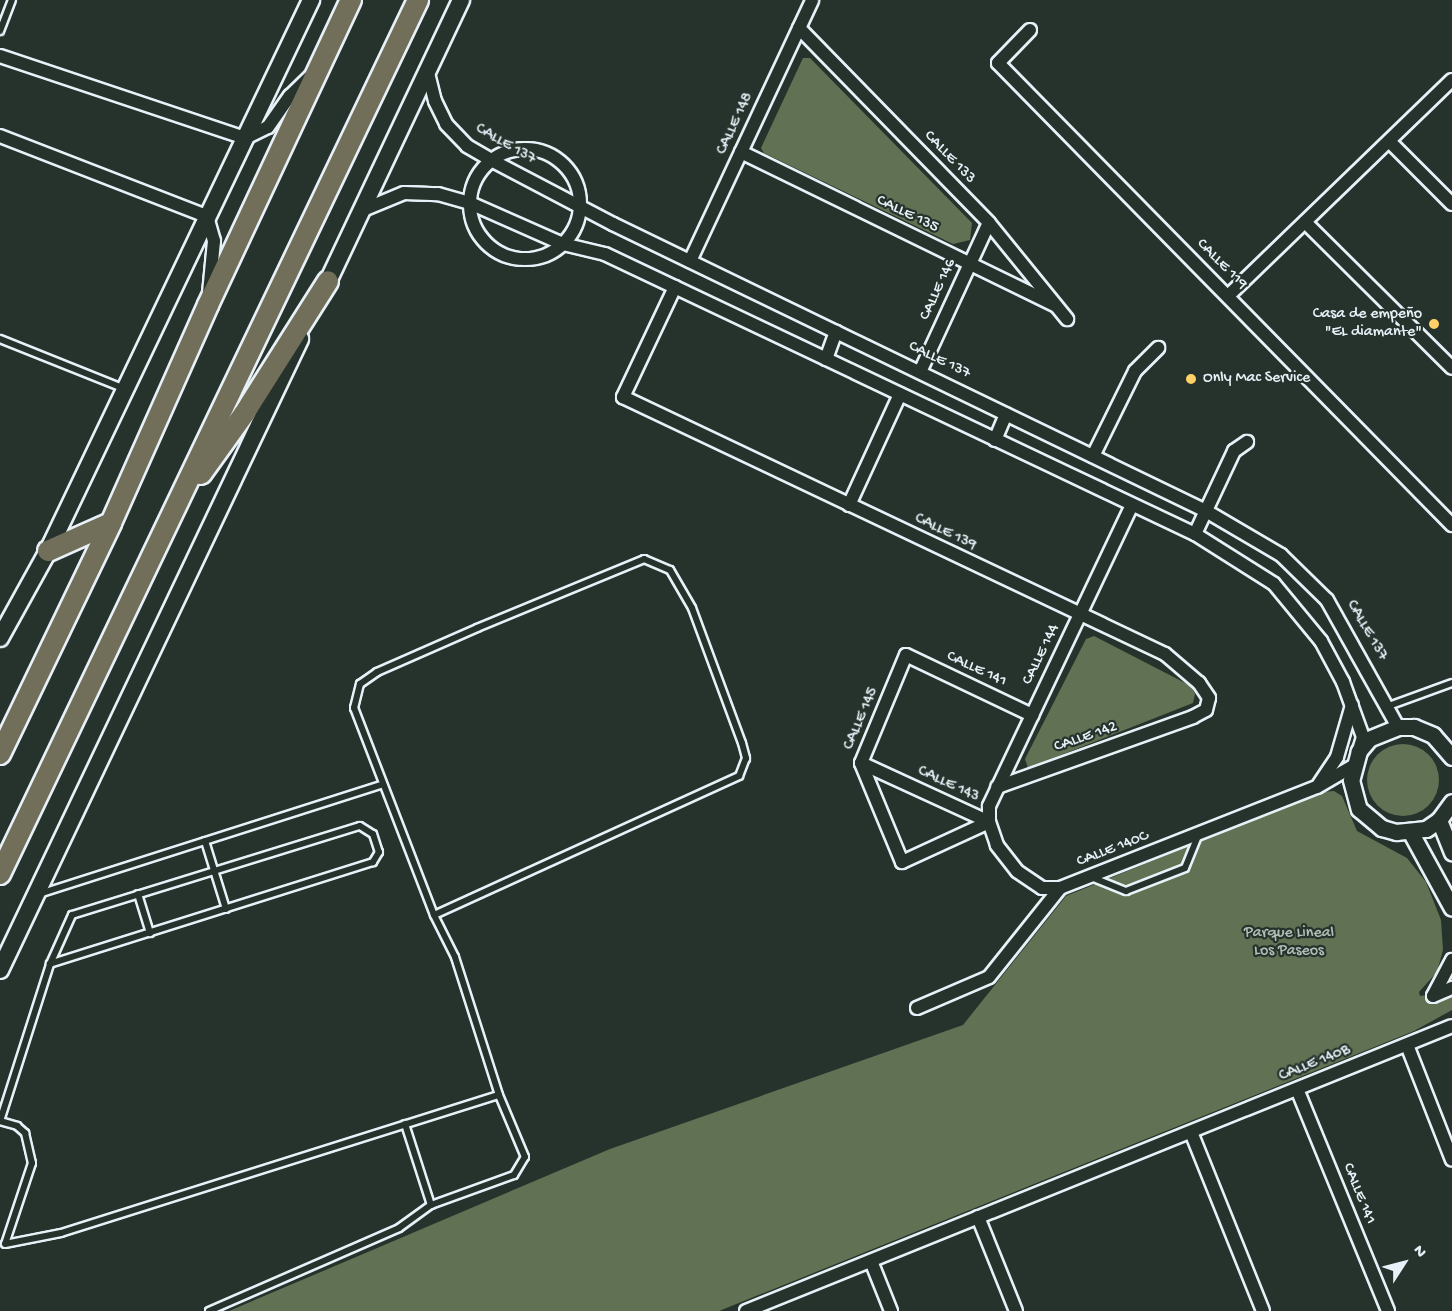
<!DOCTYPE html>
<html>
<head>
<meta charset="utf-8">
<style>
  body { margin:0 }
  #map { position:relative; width:1452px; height:1311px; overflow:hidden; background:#26332d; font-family:"Gochi Hand",sans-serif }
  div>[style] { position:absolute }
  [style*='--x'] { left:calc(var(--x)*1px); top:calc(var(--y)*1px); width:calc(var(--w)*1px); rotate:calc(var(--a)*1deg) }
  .green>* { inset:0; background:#617153 }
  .round { border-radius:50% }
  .roads { filter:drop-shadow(2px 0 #e8f1f8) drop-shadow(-2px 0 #e8f1f8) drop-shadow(0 2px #e8f1f8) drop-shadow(0 -2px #e8f1f8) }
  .service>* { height:6px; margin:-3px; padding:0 3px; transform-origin:3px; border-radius:3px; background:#26332d }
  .minor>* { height:12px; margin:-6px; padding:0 6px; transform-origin:6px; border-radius:6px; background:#26332d }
  .minor>.ring { margin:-6px; padding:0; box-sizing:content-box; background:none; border:12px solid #26332d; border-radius:50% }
  .tertiary>* { height:15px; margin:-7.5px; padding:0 7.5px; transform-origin:7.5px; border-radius:7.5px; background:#26332d }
  .secondary>* { height:16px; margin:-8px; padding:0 8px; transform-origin:8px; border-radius:8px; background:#26332d }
  .trunk>* { height:20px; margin:-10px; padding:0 10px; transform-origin:10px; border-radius:10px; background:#716e59 }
  .dots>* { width:16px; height:16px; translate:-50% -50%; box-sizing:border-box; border:3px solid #26332d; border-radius:50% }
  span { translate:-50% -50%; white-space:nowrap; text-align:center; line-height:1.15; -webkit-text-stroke:4.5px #26332d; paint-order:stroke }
  .street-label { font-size:16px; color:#e8f1f8 }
  .poi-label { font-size:16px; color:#e8f1f8 }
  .right { translate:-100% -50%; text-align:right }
  .left { translate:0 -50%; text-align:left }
  .park-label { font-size:16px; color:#b2beb6 }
  .north { position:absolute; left:1374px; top:1233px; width:60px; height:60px; -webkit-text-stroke:4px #26332d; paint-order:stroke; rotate:54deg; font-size:16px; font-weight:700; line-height:24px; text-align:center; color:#e8f1f8 }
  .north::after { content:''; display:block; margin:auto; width:21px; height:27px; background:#e8f1f8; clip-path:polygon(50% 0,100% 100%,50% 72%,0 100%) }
</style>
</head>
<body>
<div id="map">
  <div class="green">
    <i style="clip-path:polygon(803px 58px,810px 58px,972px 223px,970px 240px,953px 244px,764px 153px,761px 148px)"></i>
    <i style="clip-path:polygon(1094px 636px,1191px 686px,1195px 694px,1193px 703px,1028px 768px,1025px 759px,1086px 639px)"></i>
    <i class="round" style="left:1367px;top:744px;width:72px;height:72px"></i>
    <i style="clip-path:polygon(1334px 791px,1342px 796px,1357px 831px,1407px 858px,1426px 882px,1441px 920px,1443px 950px,1437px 972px,1419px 992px,1420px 996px,1452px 991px,1452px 1010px,1414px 1031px,719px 1311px,229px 1311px,610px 1149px,963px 1025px,1066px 896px,1322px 792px)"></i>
  </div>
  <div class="roads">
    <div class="service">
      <i style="--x:0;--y:31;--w:33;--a:-69"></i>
      <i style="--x:0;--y:339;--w:135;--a:21.8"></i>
      <i style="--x:1386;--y:707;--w:70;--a:-20"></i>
      <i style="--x:205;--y:841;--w:71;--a:72.8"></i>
      <i style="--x:1091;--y:877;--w:38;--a:22"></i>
      <i style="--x:1126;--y:891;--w:63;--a:-21.3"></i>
      <i style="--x:1185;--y:868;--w:35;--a:-68"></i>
      <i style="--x:39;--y:894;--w:361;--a:-17.7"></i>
      <i style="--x:138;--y:894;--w:41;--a:72.9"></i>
      <i style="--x:0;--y:1121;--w:165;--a:-72.3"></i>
      <i style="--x:50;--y:964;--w:54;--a:-65.8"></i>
      <i style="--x:72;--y:915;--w:301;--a:-17.2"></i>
      <i style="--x:360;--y:826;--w:15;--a:32"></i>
      <i style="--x:373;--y:834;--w:19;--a:72"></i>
      <i style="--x:379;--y:852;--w:12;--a:121"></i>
      <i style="--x:373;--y:862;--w:339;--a:162.5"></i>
      <i style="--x:0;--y:1121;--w:18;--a:16"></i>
      <i style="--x:17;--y:1126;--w:11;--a:41"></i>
      <i style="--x:25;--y:1133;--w:31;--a:77"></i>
      <i style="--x:32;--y:1163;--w:85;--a:108.4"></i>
      <i style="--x:5;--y:1244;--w:57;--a:-11.1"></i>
      <i style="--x:61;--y:1233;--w:459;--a:-17.5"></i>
      <i style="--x:431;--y:1205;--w:88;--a:-19.9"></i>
      <i style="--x:514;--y:1175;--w:21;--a:-59"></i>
      <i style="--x:525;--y:1157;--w:67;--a:-112.8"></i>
      <i style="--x:499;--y:1095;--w:145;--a:-107.7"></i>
      <i style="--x:455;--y:957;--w:47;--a:-116.6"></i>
      <i style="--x:434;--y:915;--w:222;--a:-111.1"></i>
      <i style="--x:354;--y:708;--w:25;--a:-76"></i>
      <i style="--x:360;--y:684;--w:21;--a:-35"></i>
      <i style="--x:377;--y:672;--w:109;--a:-23.7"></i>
      <i style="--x:477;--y:628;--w:181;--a:-22.4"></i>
      <i style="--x:644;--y:559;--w:28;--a:23"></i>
      <i style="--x:670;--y:570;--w:44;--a:59.9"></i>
      <i style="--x:692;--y:608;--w:144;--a:69.7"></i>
      <i style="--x:742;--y:743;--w:16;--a:75"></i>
      <i style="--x:746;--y:758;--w:19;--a:111"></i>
      <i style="--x:739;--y:776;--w:335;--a:155.5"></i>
      <i style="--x:209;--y:1311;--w:207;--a:-23.6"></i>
      <i style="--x:399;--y:1228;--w:39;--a:-36"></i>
      <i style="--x:431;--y:1205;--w:85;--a:-107.8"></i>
    </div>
    <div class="minor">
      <i style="--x:799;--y:28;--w:272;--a:45.7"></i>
      <i style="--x:989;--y:223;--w:124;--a:50.9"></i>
      <i style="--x:1030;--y:30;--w:46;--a:134.1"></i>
      <i style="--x:998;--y:63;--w:648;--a:45.5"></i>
      <i style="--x:0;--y:56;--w:258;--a:18.5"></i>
      <i style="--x:245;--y:138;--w:25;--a:-26"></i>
      <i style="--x:268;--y:127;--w:38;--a:-55"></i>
      <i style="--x:290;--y:96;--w:29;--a:-44"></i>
      <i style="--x:428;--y:73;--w:29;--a:76"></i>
      <i style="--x:435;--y:101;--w:25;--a:64"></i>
      <i style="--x:446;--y:124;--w:30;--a:46"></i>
      <i style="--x:467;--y:146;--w:28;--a:30"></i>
      <i style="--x:491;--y:160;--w:138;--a:27.7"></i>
      <i style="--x:613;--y:224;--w:659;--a:25.83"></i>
      <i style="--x:1206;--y:511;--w:87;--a:30.4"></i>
      <i style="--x:1281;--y:555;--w:64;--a:44.4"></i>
      <i style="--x:1327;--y:600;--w:145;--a:60.8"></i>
      <i style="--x:0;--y:136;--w:216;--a:21.2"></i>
      <i style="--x:201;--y:214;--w:9;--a:41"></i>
      <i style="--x:208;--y:220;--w:22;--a:74"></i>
      <i style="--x:214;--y:241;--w:52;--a:95.5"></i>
      <i style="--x:1389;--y:141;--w:89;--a:45"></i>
      <i class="ring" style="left:470px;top:149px;width:98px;height:98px"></i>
      <i style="--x:741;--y:152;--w:349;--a:26"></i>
      <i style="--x:363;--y:210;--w:44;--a:-22.5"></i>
      <i style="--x:404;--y:193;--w:34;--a:2"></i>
      <i style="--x:438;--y:194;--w:33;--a:16"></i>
      <i style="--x:470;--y:203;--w:102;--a:23.8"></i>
      <i style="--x:563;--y:244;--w:43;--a:13.4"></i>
      <i style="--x:605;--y:254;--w:653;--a:25.39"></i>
      <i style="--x:1195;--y:534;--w:93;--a:32.3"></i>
      <i style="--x:1274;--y:584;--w:74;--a:50.5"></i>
      <i style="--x:1321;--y:641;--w:47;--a:61.8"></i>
      <i style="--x:1343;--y:682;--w:59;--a:70"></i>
      <i style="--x:1363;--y:737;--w:14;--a:107"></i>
      <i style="--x:1305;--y:222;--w:207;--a:44.8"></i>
      <i style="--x:690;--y:261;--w:288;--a:-64.9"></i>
      <i style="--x:675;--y:287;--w:122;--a:115.3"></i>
      <i style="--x:623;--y:397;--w:600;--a:25.37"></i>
      <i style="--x:1165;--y:654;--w:45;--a:40.5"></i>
      <i style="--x:1199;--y:683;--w:18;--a:56"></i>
      <i style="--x:1209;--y:698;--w:12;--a:104"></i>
      <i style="--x:1206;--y:710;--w:15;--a:152"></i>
      <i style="--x:1193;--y:717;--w:208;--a:160.3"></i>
      <i style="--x:1228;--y:296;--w:311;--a:-44"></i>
      <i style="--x:826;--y:359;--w:29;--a:-70"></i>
      <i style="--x:920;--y:372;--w:164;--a:-65.2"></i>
      <i style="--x:995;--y:440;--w:28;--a:-67"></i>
      <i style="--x:1093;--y:456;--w:95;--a:-63.7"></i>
      <i style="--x:1135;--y:371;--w:33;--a:-45"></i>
      <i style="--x:849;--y:505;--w:122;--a:-65.3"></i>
      <i style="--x:1195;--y:534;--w:92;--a:-64.8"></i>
      <i style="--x:1234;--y:451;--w:16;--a:-35"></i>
      <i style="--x:861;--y:763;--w:141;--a:24.7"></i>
      <i style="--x:1319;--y:784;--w:32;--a:-56"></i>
      <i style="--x:1337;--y:757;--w:54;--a:-73.9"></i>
      <i style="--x:989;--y:822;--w:96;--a:155.3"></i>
      <i style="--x:902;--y:862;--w:107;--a:-112.5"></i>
      <i style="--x:861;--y:763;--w:117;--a:-67.4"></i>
      <i style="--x:906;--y:655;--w:140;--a:25.5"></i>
      <i style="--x:1060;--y:888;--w:18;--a:180"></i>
      <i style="--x:1042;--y:888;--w:30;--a:-146"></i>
      <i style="--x:1017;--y:871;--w:33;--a:-128"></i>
      <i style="--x:997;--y:845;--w:24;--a:-109"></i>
      <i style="--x:989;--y:822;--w:16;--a:-90"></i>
      <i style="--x:989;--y:806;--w:333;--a:-64.6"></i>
      <i style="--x:1433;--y:996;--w:41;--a:-62.2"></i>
      <i style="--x:1433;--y:996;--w:21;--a:-23"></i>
      <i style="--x:917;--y:1008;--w:78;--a:-23.3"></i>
      <i style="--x:989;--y:977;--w:114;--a:-51.4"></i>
      <i style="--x:1060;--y:888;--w:276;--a:-21.5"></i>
      <i style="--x:1317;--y:787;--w:42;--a:-30.3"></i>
      <i style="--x:1407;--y:1045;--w:123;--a:68.6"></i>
      <i style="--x:1297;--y:1089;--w:240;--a:67.7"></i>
      <i style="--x:1191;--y:1132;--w:193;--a:68.1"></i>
      <i style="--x:978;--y:1217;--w:101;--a:68"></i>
      <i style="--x:871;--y:1261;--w:54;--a:68.2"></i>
      <i style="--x:746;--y:1311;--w:761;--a:-21.98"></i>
    </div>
    <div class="tertiary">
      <i style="--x:1452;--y:757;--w:29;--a:-131"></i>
      <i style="--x:1433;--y:735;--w:21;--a:-157"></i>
      <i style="--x:1414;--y:727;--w:16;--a:180"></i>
      <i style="--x:1398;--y:727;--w:31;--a:158"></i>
      <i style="--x:1369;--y:739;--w:16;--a:130"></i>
      <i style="--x:1359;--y:751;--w:30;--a:105"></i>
      <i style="--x:1351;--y:780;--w:30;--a:75"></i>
      <i style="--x:1359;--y:809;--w:30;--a:40"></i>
      <i style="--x:1382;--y:828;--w:15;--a:16"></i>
      <i style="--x:1396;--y:832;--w:30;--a:-6"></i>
      <i style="--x:1426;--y:829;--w:16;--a:-35"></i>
      <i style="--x:1439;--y:820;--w:22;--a:-54"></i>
      <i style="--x:1439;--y:820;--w:35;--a:68"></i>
      <i style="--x:1411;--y:833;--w:85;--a:61.3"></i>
    </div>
    <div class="secondary">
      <i style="--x:323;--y:292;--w:323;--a:-64.7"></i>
      <i style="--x:0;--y:638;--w:99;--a:-61.1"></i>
      <i style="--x:48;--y:551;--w:611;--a:-64.48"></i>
      <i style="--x:0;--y:970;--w:699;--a:-64.57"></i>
    </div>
    <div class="trunk">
      <i style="--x:201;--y:474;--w:74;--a:-54.4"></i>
      <i style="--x:244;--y:414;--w:157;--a:-57.7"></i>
      <i style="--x:48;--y:551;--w:69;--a:-24"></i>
      <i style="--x:0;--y:754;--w:256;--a:-64.3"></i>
      <i style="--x:111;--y:523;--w:239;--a:-66"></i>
      <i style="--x:208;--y:305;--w:337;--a:-64.9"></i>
      <i style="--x:0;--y:874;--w:969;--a:-64.44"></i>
    </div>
  </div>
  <div class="dots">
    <i style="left:1434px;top:324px;background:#ffd166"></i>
    <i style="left:1191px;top:379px;background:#ffd166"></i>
  </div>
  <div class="street-label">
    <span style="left:736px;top:124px;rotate:-65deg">CALLE 148</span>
    <span style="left:505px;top:145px;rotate:30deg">CALLE 137</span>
    <span style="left:949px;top:158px;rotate:46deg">CALLE 133</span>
    <span style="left:907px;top:215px;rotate:26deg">CALLE 135</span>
    <span style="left:1221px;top:265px;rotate:45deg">CALLE 119</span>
    <span style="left:939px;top:290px;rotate:-65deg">CALLE 146</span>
    <span style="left:939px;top:361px;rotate:26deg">CALLE 137</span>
    <span style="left:945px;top:533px;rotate:26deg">CALLE 139</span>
    <span style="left:1366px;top:631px;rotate:60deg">CALLE 137</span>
    <span style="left:1042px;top:655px;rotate:-64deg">CALLE 144</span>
    <span style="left:976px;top:670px;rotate:25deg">CALLE 141</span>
    <span style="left:862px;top:719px;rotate:-67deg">CALLE 145</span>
    <span style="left:1086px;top:738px;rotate:-19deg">CALLE 142</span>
    <span style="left:948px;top:785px;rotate:25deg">CALLE 143</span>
    <span style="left:1113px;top:850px;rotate:-21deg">CALLE 140C</span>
    <span style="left:1315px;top:1064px;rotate:-22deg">CALLE 140B</span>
    <span style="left:1358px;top:1194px;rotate:68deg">CALLE 141</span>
  </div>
  <div class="poi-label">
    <span class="right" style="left:1422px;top:324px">Casa de empeño<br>"EL diamante"</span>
    <span class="left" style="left:1203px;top:379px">Only Mac Service</span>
  </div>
  <div class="park-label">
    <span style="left:1289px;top:943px">Parque Lineal<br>Los Paseos</span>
  </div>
  <div class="north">N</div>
</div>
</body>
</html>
